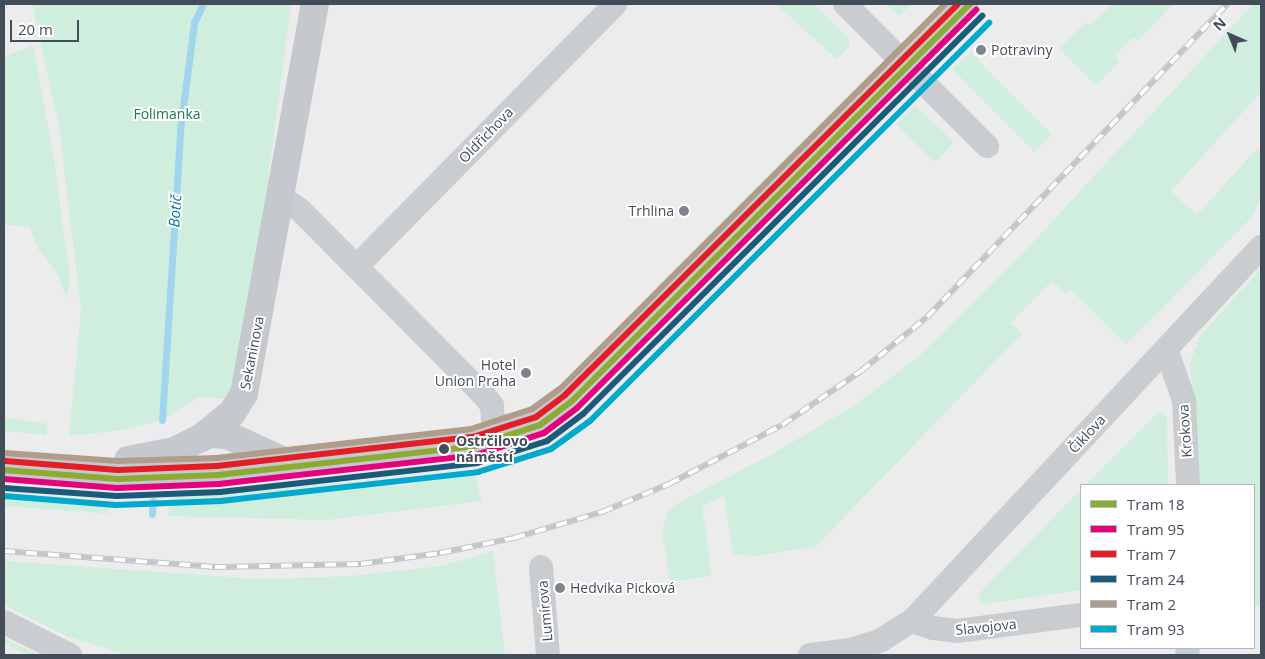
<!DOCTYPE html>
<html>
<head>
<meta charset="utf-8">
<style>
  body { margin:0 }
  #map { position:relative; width:1265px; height:659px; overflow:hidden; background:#edecec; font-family:"Open Sans",sans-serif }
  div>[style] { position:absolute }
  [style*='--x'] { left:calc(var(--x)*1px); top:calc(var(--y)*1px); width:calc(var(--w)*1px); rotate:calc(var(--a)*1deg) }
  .green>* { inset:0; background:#cfeede; transform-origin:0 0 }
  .stream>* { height:7px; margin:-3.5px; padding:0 3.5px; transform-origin:3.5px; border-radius:3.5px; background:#a1d5ee }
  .minor>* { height:24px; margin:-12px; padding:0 12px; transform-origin:12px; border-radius:12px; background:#cacdd0 }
  .major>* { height:28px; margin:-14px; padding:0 14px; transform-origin:14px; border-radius:14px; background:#c5c8cd }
  .rail>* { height:5.5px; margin-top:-2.75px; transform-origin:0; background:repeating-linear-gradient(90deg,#fff 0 11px,#c3c5c8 0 22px); box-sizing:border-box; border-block:1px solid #c3c5c8 }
  .tram-1>* { height:6px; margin:-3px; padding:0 3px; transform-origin:3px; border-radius:3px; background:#8bab33 }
  .tram-2>* { height:6px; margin:-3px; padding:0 3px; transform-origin:3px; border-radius:3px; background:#e5007d }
  .tram-3>* { height:6px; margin:-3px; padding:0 3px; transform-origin:3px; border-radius:3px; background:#e31e25 }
  .tram-4>* { height:6px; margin:-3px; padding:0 3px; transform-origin:3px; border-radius:3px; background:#1a5a7b }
  .tram-5>* { height:6px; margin:-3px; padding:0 3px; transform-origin:3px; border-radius:3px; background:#af9c8b }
  .tram-6>* { height:6px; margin:-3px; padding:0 3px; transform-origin:3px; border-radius:3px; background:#00a9ce }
  .dots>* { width:14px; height:14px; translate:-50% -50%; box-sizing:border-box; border:2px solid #fff; border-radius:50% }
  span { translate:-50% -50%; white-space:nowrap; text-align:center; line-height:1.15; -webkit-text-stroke:4px #fff; paint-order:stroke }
  .poi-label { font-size:14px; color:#434c59 }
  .left { translate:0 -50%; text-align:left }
  .right { translate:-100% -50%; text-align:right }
  .park-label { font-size:14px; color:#127c53 }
  .street-label { font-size:14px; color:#434c59 }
  .stop-label { font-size:14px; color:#434c59; font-weight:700 }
  .water-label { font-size:15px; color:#0674a9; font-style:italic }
  .frame { position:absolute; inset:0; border:5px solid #434c59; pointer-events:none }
  .legend { position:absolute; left:1080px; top:484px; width:175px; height:165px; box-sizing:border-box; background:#fff; border:1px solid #b4b7bd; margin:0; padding:6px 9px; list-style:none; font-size:15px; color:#434c59 }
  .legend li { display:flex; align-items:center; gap:10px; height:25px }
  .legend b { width:25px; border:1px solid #b4b7bd }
  .north { position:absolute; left:1205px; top:10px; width:50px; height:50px; -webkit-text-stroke:4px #fff; paint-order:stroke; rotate:316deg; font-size:14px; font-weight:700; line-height:20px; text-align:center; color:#434c59 }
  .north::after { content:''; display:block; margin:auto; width:18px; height:22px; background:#434c59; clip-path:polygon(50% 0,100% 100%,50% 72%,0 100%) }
  .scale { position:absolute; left:10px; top:20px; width:69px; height:22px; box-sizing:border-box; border:2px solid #434c59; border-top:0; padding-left:6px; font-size:15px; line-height:18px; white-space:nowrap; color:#434c59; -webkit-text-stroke:4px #fff; paint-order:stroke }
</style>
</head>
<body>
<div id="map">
  <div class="green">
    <i style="clip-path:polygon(32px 4px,291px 4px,243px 372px,226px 399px,199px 397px,162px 420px,124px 430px,69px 436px,81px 309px,59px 127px)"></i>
    <i style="clip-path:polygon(776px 4px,814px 4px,849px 39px,849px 47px,837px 59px)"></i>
    <i style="clip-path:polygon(886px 4px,911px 4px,899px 16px)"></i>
    <i style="clip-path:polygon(1113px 4px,1173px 4px,1138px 41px,1133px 37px,1115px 56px,1120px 61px,1096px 86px,1059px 49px,1086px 22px,1090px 26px)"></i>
    <i style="clip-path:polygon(1253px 4px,1261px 4px,1261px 92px,1171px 191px,1197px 215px,1253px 153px,1261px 148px,1261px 197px,1252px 217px,1160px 311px,1126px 344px,1070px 289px,1065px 293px,1052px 281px,1011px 323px,1022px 334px,815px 547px,753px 556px,733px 554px,724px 496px,702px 506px,712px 576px,670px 582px,662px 532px,669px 508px,772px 454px,857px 404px,920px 355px,1024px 252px)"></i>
    <i style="clip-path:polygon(33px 45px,54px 158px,70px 278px,67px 299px,57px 273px,38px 249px,30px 227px,4px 224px,4px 57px)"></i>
    <i style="clip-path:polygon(972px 50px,972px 54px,1052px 134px,1034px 152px,952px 69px)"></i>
    <i style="left:915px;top:105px;width:54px;height:27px;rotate:44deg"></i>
    <i style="clip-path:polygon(1261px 269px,1261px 606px,1254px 606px,1254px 485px,1198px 485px,1190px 362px,1200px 336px)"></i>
    <i style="clip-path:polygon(1159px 411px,1167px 417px,1168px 485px,1085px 485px)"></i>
    <i style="clip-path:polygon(4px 417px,48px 424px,46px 435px,4px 431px)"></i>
    <i style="clip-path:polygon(474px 472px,482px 501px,326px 520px,168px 516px,169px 498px,387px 479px,394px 480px,396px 487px,418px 484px,418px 477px)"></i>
    <i style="clip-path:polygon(1081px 489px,1081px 590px,984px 604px,980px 602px,979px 594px)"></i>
    <i style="left:4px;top:496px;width:105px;height:10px;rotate:4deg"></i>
    <i style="clip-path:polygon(493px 551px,505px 655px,129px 655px,69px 637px,4px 605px,4px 561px,258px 579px,350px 576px,441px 566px)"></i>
    <i style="clip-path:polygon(4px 638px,12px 642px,40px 655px,28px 655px,4px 644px)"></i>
  </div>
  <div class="stream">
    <i style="--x:162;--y:420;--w:291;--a:-86.4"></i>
    <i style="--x:180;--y:130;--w:108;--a:-82.5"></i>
    <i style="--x:194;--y:23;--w:21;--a:-65"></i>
    <i style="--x:152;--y:514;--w:13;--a:-86"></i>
  </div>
  <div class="minor">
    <i style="--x:845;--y:4;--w:201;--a:45"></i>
    <i style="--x:281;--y:197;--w:23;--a:34"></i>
    <i style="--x:300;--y:210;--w:257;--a:45.2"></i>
    <i style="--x:481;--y:392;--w:17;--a:50"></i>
    <i style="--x:492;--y:405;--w:32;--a:86"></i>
    <i style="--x:356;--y:267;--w:369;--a:-45.4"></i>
    <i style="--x:1166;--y:349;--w:54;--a:70.6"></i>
    <i style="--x:1184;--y:400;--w:85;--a:87.3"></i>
    <i style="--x:541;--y:567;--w:88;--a:85.5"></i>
    <i style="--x:912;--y:621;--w:22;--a:18"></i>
    <i style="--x:933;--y:628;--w:24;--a:7"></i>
    <i style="--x:957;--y:631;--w:125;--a:-7.4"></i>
    <i style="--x:4;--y:622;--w:74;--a:26.6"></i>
    <i style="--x:810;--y:655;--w:41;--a:-7"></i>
    <i style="--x:851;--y:650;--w:32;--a:-18"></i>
    <i style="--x:881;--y:640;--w:36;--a:-32"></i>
    <i style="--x:912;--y:621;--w:512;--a:-46.98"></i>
    <i style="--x:1187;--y:655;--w:7;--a:-82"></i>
  </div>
  <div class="major">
    <i style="--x:201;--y:438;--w:11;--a:-22"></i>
    <i style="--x:211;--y:434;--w:16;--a:4"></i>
    <i style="--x:227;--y:435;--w:63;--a:24.5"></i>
    <i style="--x:128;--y:460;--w:47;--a:-11.1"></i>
    <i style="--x:174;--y:451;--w:30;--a:-26"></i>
    <i style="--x:201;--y:438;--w:40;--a:-39"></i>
    <i style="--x:232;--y:413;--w:22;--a:-58"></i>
    <i style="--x:244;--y:394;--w:396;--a:-79.7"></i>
    <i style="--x:4;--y:465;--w:104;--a:4.4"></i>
    <i style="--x:108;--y:473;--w:81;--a:-0.7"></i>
    <i style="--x:189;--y:472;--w:286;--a:-6.2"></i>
    <i style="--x:473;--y:441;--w:61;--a:-17.2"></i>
    <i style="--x:531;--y:423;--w:32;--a:-32"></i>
    <i style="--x:558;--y:406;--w:44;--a:-41.3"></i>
    <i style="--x:591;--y:377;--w:528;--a:-45"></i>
  </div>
  <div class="rail">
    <i style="--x:4;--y:551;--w:212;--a:4.3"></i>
    <i style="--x:215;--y:567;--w:146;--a:-1.2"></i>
    <i style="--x:361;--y:564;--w:80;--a:-7.9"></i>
    <i style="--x:440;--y:553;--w:76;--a:-11.5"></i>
    <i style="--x:514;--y:538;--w:92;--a:-16.5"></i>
    <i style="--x:602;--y:512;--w:73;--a:-22.7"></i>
    <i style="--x:669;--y:484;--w:127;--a:-27.6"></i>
    <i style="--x:782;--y:425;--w:96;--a:-34.4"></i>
    <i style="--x:861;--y:371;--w:85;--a:-39.3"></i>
    <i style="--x:927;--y:317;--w:434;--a:-46.2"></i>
  </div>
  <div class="tram-1">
    <i style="--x:4;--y:470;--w:114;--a:4.5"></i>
    <i style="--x:118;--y:479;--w:100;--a:-2.3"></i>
    <i style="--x:218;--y:475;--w:259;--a:-6.4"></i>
    <i style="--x:475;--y:446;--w:68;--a:-17.9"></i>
    <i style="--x:540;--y:425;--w:39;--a:-37"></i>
    <i style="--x:571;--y:402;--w:564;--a:-44.93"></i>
  </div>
  <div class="tram-2">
    <i style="--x:4;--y:479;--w:113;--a:4.6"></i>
    <i style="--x:117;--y:488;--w:102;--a:-2.2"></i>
    <i style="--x:219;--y:484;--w:259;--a:-6.4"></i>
    <i style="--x:476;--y:455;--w:71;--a:-17.9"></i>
    <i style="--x:544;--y:433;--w:41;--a:-37.1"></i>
    <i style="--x:577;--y:408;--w:564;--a:-44.93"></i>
  </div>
  <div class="tram-3">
    <i style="--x:5;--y:461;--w:113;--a:4.6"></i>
    <i style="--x:118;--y:470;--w:99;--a:-2.3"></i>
    <i style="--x:217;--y:466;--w:258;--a:-6.5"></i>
    <i style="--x:473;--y:437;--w:66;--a:-17.6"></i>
    <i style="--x:536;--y:417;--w:36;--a:-37"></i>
    <i style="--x:565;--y:395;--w:554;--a:-44.85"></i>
  </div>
  <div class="tram-4">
    <i style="--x:4;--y:488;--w:113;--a:4"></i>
    <i style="--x:117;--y:496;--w:103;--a:-2.2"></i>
    <i style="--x:220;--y:492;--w:259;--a:-6.4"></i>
    <i style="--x:477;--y:463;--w:73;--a:-17.4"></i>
    <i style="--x:547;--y:441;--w:45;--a:-36.9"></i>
    <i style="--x:583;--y:414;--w:564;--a:-44.93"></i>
  </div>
  <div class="tram-5">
    <i style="--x:5;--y:453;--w:113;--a:4"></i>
    <i style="--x:118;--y:461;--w:99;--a:-1.7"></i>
    <i style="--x:217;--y:458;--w:256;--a:-6.5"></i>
    <i style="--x:471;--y:429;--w:64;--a:-18.2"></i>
    <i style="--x:532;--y:409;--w:34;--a:-36"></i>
    <i style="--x:560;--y:389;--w:544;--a:-45"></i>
  </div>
  <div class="tram-6">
    <i style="--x:4;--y:496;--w:112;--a:4.6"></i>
    <i style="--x:116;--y:505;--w:105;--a:-2.2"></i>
    <i style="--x:221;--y:501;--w:259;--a:-6.4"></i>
    <i style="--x:478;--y:472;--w:77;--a:-17.5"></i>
    <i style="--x:551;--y:449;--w:48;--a:-35.7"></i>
    <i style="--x:590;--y:421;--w:564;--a:-44.93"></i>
  </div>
  <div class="dots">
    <i style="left:981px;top:50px;background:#7e848c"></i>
    <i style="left:684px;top:211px;background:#7e848c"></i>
    <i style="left:526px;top:373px;background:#7e848c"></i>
    <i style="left:444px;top:449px;background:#434c59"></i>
    <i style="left:560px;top:588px;background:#7e848c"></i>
  </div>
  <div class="poi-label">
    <span class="left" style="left:991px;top:50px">Potraviny</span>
    <span class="right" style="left:674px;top:211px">Trhlina</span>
    <span class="right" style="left:516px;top:373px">Hotel<br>Union Praha</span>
    <span class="left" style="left:570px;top:588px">Hedvika Picková</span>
  </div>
  <div class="park-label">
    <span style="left:167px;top:114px">Folimanka</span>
  </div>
  <div class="street-label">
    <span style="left:486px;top:135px;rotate:-46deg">Oldřichova</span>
    <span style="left:252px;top:353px;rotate:-79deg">Sekaninova</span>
    <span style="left:1185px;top:431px;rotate:-94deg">Krokova</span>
    <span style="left:1087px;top:434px;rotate:-47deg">Čiklova</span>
    <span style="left:545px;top:611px;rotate:-95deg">Lumírova</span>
    <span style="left:986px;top:627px;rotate:-6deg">Slavojova</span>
  </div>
  <div class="stop-label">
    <span class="left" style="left:456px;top:449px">Ostrčilovo<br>náměstí</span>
  </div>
  <div class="water-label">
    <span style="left:175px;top:211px;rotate:-86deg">Botič</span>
  </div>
  <div class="frame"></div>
  <ul class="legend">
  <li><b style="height:6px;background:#8bab33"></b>Tram 18</li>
  <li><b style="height:6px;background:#e5007d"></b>Tram 95</li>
  <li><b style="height:6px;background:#e31e25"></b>Tram 7</li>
  <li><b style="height:6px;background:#1a5a7b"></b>Tram 24</li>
  <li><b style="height:6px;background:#af9c8b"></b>Tram 2</li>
  <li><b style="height:6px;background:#00a9ce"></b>Tram 93</li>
  </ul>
  <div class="north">N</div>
  <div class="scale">20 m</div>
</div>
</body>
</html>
